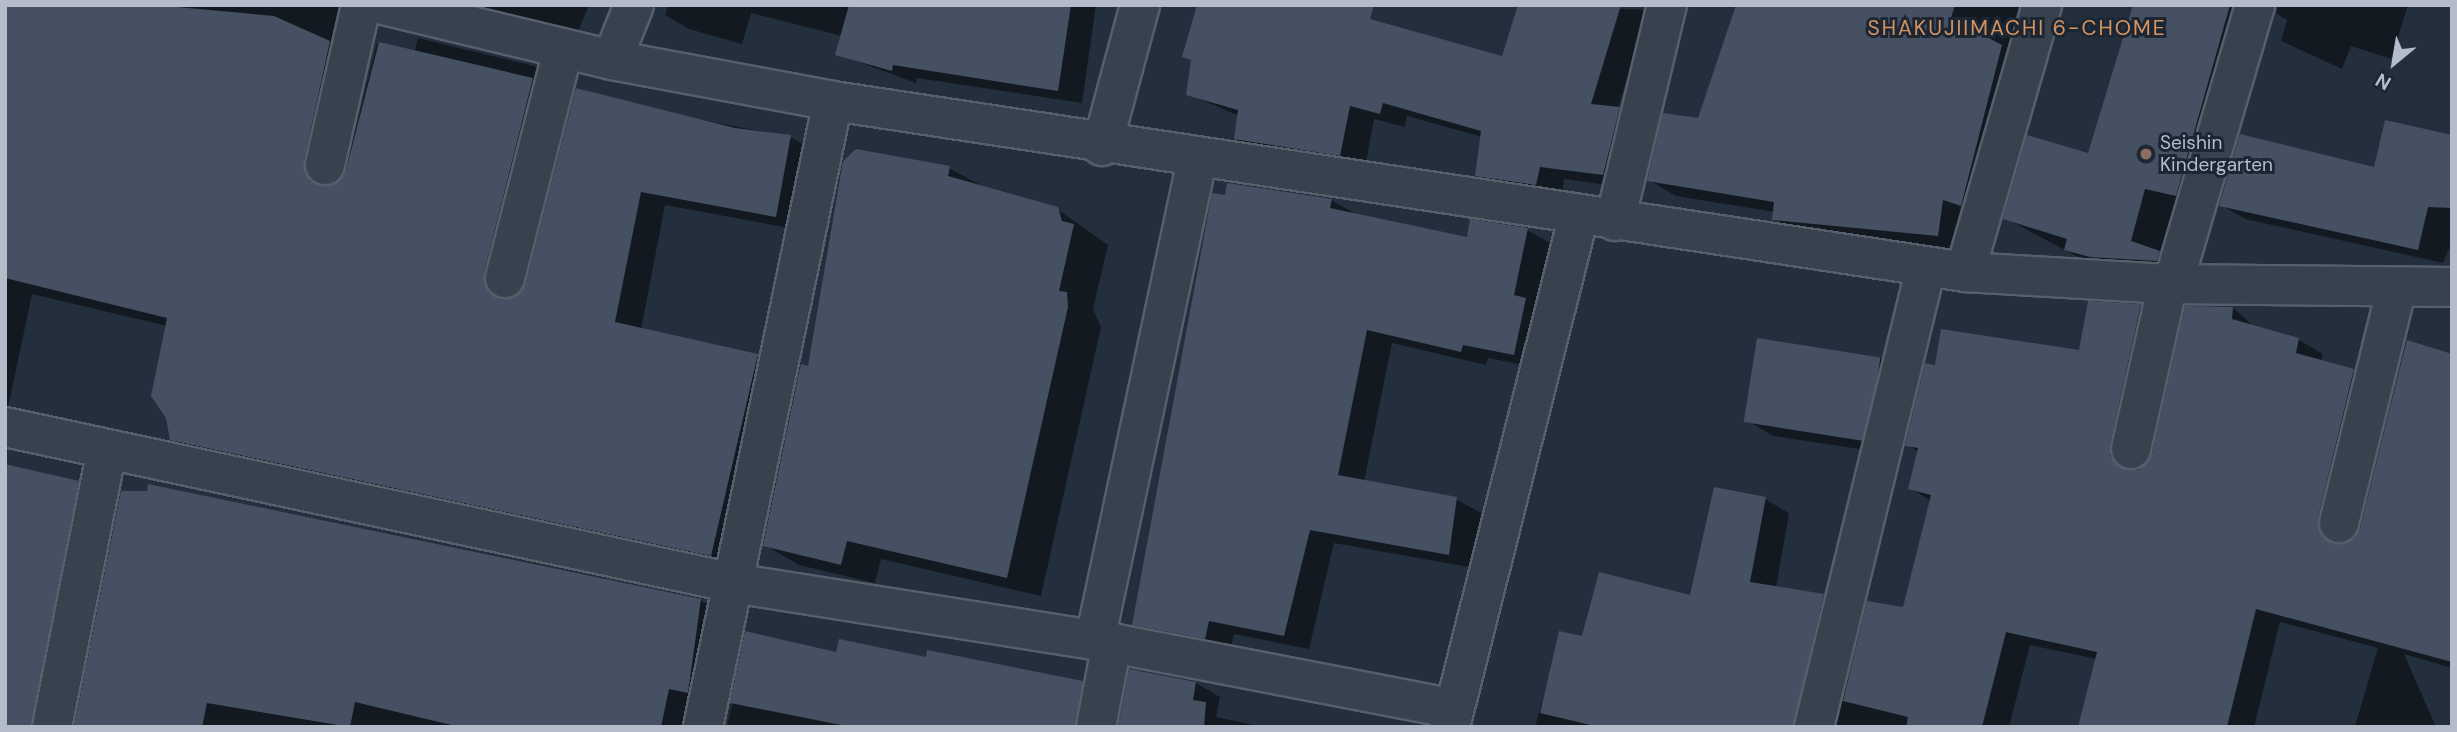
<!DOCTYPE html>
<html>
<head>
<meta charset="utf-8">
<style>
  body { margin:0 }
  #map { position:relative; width:2457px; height:732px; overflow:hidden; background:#242f3e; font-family:"DM Sans",sans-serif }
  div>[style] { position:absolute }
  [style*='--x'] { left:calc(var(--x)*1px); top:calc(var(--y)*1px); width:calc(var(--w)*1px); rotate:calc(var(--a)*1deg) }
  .shadow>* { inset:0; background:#0007 }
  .building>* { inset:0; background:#455162; transform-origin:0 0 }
  .roads { filter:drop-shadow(2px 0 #565f6c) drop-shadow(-2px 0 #565f6c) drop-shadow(0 2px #565f6c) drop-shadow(0 -2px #565f6c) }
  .minor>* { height:38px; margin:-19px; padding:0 19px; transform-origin:19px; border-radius:19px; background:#38414e }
  .dots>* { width:19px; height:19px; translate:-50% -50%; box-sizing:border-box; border:4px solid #1d2633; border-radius:50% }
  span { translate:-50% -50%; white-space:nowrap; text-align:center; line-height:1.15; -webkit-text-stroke:6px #1d2633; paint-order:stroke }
  .poi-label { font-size:19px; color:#b4bcc9 }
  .left { translate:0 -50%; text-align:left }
  .neighbourhood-label { font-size:21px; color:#d59563; letter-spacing:2px }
  .frame { position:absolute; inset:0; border:7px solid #b4bcc9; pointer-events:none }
  .north { position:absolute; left:2359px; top:28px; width:70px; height:70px; -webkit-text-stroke:5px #1d2633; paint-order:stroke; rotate:210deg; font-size:19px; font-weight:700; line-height:28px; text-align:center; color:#b4bcc9 }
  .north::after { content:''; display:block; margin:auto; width:24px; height:32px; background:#b4bcc9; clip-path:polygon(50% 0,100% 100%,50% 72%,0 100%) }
</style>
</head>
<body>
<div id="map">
  <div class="shadow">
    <i style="clip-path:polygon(5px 5px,353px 5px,357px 44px,329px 185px,343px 181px,377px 43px,414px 54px,418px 38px,534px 66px,559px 80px,508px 288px,511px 301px,528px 284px,578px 88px,652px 110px,790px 137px,815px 151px,800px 230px,665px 205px,641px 330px,757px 356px,782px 370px,736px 569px,197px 453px,172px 439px,167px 326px,32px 294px,5px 422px)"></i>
    <i style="clip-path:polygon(453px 5px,589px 5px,576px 36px)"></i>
    <i style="clip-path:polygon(668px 5px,1096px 5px,1082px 103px,917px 78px,916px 83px,837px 54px,842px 36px,751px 13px,742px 44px,689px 29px,665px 15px)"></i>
    <i style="clip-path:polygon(1523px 5px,1648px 10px,1618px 108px,1643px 123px,1628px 188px,1564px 179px,1561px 198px,1501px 189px,1477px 175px,1482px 137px,1407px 116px,1405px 127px,1374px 119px,1365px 168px,1260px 152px,1236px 139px,1239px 116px,1188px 94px,1503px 58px)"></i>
    <i style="clip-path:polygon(1738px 5px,2039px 5px,1965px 250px,1801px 235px,1774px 219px,1775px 212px,1676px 196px,1649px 180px,1699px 120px)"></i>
    <i style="clip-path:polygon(2136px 5px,2275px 5px,2262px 18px,2207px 212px,2176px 205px,2162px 254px,2187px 278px,2097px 267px,2005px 218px,2089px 155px)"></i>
    <i style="clip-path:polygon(2277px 5px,2408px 5px,2391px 59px,2351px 46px,2342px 69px,2281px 41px,2287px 20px,2277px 14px)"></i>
    <i style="clip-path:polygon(2452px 137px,2452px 242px,2443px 263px,2245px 219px,2221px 205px,2376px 169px)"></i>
    <i style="clip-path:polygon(949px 168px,1001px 196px,1057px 209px,1108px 245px,1093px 309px,1101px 327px,1041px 596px,881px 559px,875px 583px,799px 565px,765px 545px,810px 368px)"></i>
    <i style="clip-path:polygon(1331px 200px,1356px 214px,1469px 239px,1527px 230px,1552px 244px,1539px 308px,1538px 368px,1488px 358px,1486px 365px,1392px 343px,1364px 482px,1456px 499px,1481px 513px,1474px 568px,1334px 543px,1309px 649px,1234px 634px,1230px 652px,1159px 638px,1134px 624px)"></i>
    <i style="clip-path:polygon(2140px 306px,2165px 320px,2136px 469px,2154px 454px,2187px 308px,2233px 308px,2256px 328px,2299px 340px,2323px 354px,2321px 361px,2378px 385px,2342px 533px,2345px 546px,2356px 540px,2408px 342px,2452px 355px,2452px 668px,2404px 654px,2436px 727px,2319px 727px,2355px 726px,2378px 648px,2280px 622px,2254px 727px,2080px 727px,2097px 659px,2030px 645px,2009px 727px,1835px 727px,1868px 603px,1905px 609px,1931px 501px,1910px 488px,1919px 452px,1907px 445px,1937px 367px,2080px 352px)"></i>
    <i style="clip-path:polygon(1758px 340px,1881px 358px,1906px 373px,1886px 453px,1773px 436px,1748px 421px)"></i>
    <i style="clip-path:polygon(5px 464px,78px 482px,103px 497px,57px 727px,5px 727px)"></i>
    <i style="clip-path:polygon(1765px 499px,1789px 513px,1776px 588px,1823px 596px,1847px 610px,1821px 727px,1535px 727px,1561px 633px,1584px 638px,1692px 597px)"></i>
    <i style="clip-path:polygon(700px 600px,725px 614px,708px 727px,76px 727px)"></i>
    <i style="clip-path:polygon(747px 633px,837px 654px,927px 659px,1082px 682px,1107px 697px,1102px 727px,727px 727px)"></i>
    <i style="clip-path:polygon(1196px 683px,1220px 697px,1216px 717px,1263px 727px,1120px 727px)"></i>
  </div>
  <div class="building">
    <i style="clip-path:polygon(5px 5px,155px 5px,274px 16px,330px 41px,304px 161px,310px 181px,321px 186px,341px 180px,346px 170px,379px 42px,533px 78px,484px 273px,489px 293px,500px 299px,520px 294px,526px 283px,576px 88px,735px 128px,791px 135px,776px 217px,641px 192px,615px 322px,758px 354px,711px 556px,170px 440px,166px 418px,151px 396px,167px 318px,5px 278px)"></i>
    <i style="clip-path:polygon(849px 5px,1071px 5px,1058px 91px,893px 65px,892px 71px,835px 55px)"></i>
    <i style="clip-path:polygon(1197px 5px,1374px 5px,1370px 19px,1502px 56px,1518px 5px,1621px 5px,1591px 104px,1620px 107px,1603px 175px,1540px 167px,1536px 185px,1475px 176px,1481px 131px,1383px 103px,1380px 114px,1350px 106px,1340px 156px,1234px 139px,1238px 110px,1186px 95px,1191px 60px,1182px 57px)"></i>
    <i style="clip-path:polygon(1736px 5px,1955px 5px,1951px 18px,2002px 45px,1961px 206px,1943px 200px,1938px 236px,1772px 220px,1774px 202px,1647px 181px,1663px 113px,1698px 118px)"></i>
    <i style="clip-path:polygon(2133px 5px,2230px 5px,2176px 196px,2145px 189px,2131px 241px,2160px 251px,2157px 261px,2090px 257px,2064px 250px,2067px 239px,2003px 219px,2027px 135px,2088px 153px)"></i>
    <i style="clip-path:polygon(2385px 120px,2452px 135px,2452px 208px,2428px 207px,2418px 250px,2219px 206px,2240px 134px,2374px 167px)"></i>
    <i style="clip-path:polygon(856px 149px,950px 166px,948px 176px,1058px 207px,1062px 221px,1074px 224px,1059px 291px,1067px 292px,1068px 307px,1007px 578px,847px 541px,841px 565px,763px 546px,801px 364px,808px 366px,843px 161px)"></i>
    <i style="clip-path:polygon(1227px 183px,1332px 199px,1330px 208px,1467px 237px,1470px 219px,1528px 228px,1514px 295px,1526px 298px,1514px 355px,1463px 345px,1461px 352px,1367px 330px,1338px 475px,1457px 497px,1449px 555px,1310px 530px,1284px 636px,1209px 621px,1205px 639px,1132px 625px,1212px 193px,1225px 195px)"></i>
    <i style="clip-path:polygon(2088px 301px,2141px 304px,2110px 445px,2110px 456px,2126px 470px,2138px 470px,2152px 454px,2185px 306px,2233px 307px,2232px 319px,2299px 338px,2296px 353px,2354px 369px,2318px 518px,2323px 538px,2334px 544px,2354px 539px,2360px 528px,2407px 340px,2452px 354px,2452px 662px,2256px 609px,2227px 727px,2078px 727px,2097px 652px,2006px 632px,1982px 727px,1906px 727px,1908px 717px,1843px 701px,1867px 601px,1903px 607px,1931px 495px,1908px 489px,1918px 448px,1905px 446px,1925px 363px,1935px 365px,1941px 329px,2079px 350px)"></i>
    <i style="left:1757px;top:338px;width:125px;height:85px;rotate:9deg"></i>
    <i style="clip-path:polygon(5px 464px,79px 481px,31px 727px,5px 727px)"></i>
    <i style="clip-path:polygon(148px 484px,701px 599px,688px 693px,669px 689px,661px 727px,460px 727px,355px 702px,350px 727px,207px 703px,202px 727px,74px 727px,121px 491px,147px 491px)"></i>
    <i style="clip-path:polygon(1714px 487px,1766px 497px,1750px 582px,1824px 594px,1793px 727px,1599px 727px,1540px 713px,1559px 631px,1582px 636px,1599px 572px,1690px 595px)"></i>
    <i style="clip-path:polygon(745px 631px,836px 652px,839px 639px,926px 657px,927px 650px,1083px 681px,1075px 727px,851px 727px,730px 703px)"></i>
    <i style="clip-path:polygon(1129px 669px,1196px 682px,1193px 700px,1206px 702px,1204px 727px,1118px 727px)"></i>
  </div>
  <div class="roads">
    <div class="minor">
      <i style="--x:383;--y:5;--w:236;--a:13.5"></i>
      <i style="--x:612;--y:60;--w:225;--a:10.5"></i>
      <i style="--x:833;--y:101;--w:1145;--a:8.59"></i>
      <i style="--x:1965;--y:272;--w:203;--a:3.4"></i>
      <i style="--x:2168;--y:284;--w:284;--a:0.6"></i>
      <i style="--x:612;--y:60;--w:59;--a:-68.2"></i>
      <i style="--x:1102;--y:146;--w:146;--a:-74.9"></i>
      <i style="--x:325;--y:165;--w:164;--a:-77.3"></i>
      <i style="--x:1615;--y:221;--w:222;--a:-76.5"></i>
      <i style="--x:1965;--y:272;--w:278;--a:-73.9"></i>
      <i style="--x:505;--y:278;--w:235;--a:-75.7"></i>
      <i style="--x:2173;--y:284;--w:291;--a:-73.6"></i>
      <i style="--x:5;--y:427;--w:745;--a:12.09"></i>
      <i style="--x:733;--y:583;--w:384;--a:9"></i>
      <i style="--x:1112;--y:643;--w:348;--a:10.9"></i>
      <i style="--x:2131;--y:449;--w:169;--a:-77.4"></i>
      <i style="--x:2339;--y:523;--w:243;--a:-76.2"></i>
      <i style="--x:1095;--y:640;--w:491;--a:-78"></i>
      <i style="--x:52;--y:727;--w:282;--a:-78.8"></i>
      <i style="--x:703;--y:727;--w:639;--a:-78.27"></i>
      <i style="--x:1096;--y:727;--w:86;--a:-79.2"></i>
      <i style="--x:1450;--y:727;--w:528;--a:-75.86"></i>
      <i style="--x:1814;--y:727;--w:474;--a:-76.3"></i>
    </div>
  </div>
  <div class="dots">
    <i style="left:2146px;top:154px;background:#8d6e63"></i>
  </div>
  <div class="poi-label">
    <span class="left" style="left:2160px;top:154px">Seishin<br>Kindergarten</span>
  </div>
  <div class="neighbourhood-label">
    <span style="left:2017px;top:28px">SHAKUJIIMACHI 6-CHOME</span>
  </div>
  <div class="frame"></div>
  <div class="north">N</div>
</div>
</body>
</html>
